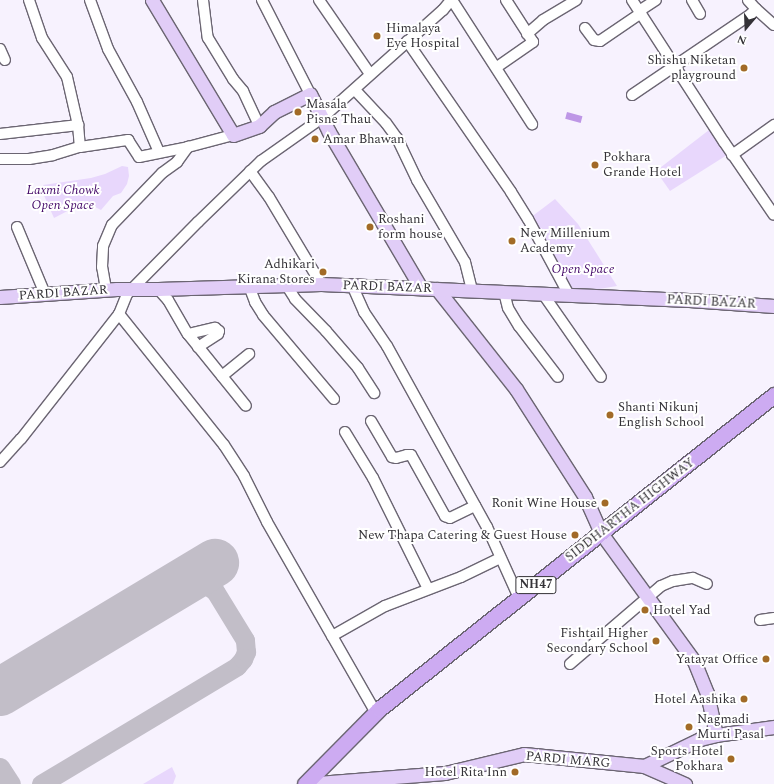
<!DOCTYPE html>
<html>
<head>
<meta charset="utf-8">
<style>
  body { margin:0 }
  #map { position:relative; width:774px; height:784px; overflow:hidden; background:#f7f2fe; font-family:Spectral,serif }
  div>[style] { position:absolute }
  [style*='--x'] { left:calc(var(--x)*1px); top:calc(var(--y)*1px); width:calc(var(--w)*1px); rotate:calc(var(--a)*1deg) }
  .green>* { inset:0; background:#e8d7fc }
  .water>* { inset:0; background:#be97e6; transform-origin:0 0 }
  .taxiway>* { height:19px; margin:-9.5px; padding:0 9.5px; transform-origin:9.5px; border-radius:9.5px; background:#c2bec8 }
  .runway>* { height:48px; margin:-24px; padding:0 24px; transform-origin:24px; border-radius:24px; background:#c2bec8 }
  .roads { filter:drop-shadow(1px 0 #6b6572) drop-shadow(-1px 0 #6b6572) drop-shadow(0 1px #6b6572) drop-shadow(0 -1px #6b6572) }
  .minor>* { height:10px; margin:-5px; padding:0 5px; transform-origin:5px; border-radius:5px; background:#fff }
  .major>* { height:13px; margin:-6.5px; padding:0 6.5px; transform-origin:6.5px; border-radius:6.5px; background:#e1cdf7 }
  .highway>* { height:15px; margin:-7.5px; padding:0 7.5px; transform-origin:7.5px; border-radius:7.5px; background:#cdabf2 }
  .dots>* { width:11px; height:11px; translate:-50% -50%; box-sizing:border-box; border:2px solid #fff; border-radius:50% }
  span { translate:-50% -50%; white-space:nowrap; text-align:center; line-height:1.15; -webkit-text-stroke:4px #fff; paint-order:stroke }
  .shield-label span { padding:1px 3px; background:#fff; border:1px solid; border-radius:3px; -webkit-text-stroke-width:0 }
  .shield-label { font-size:12px; color:#343237; font-weight:700 }
  .poi-label { font-size:13px; color:#343237 }
  .left { translate:0 -50%; text-align:left }
  .right { translate:-100% -50%; text-align:right }
  .park-label { font-size:13px; color:#430868; font-style:italic }
  .street-label { font-size:13px; color:#343237 }
  .north { position:absolute; left:726px; top:8px; width:40px; height:40px; -webkit-text-stroke:3px #fff; paint-order:stroke; rotate:199deg; font-size:11px; font-weight:700; line-height:16px; text-align:center; color:#343237 }
  .north::after { content:''; display:block; margin:auto; width:14px; height:18px; background:#343237; clip-path:polygon(50% 0,100% 100%,50% 72%,0 100%) }
</style>
</head>
<body>
<div id="map">
  <div class="green">
    <i style="clip-path:polygon(709px 130px,727px 155px,670px 191px,656px 171px)"></i>
    <i style="clip-path:polygon(122px 166px,128px 167px,129px 176px,127px 184px,121px 193px,113px 196px,101px 210px,85px 202px,54px 218px,42px 191px,43px 185px,91px 178px,105px 174px)"></i>
    <i style="clip-path:polygon(555px 199px,578px 224px,617px 286px,575px 293px,530px 218px)"></i>
    <i style="clip-path:polygon(172px 767px,176px 776px,173px 784px,143px 784px)"></i>
  </div>
  <div class="water">
    <i style="left:567px;top:112px;width:16px;height:7px;rotate:15deg"></i>
  </div>
  <div class="taxiway">
    <i style="--x:0;--y:767;--w:20;--a:57"></i>
    <i style="--x:41;--y:784;--w:229;--a:-31"></i>
    <i style="--x:237;--y:666;--w:9;--a:-49"></i>
    <i style="--x:243;--y:659;--w:8;--a:-67"></i>
    <i style="--x:246;--y:652;--w:12;--a:-95"></i>
    <i style="--x:245;--y:640;--w:57;--a:-121.5"></i>
    <i style="--x:215;--y:591;--w:12;--a:-145"></i>
    <i style="--x:205;--y:584;--w:9;--a:-167"></i>
    <i style="--x:196;--y:582;--w:10;--a:180"></i>
    <i style="--x:186;--y:582;--w:9;--a:159"></i>
  </div>
  <div class="runway">
    <i style="--x:0;--y:692;--w:251;--a:-31"></i>
  </div>
  <div class="roads">
    <div class="minor">
      <i style="--x:29;--y:0;--w:40;--a:71.1"></i>
      <i style="--x:42;--y:38;--w:46;--a:57.3"></i>
      <i style="--x:67;--y:77;--w:49;--a:77.1"></i>
      <i style="--x:78;--y:125;--w:22;--a:85"></i>
      <i style="--x:80;--y:147;--w:49;--a:-8.3"></i>
      <i style="--x:128;--y:140;--w:20;--a:57"></i>
      <i style="--x:139;--y:157;--w:50;--a:-11.5"></i>
      <i style="--x:188;--y:147;--w:47;--a:-14.9"></i>
      <i style="--x:90;--y:0;--w:52;--a:69.8"></i>
      <i style="--x:108;--y:49;--w:60;--a:61.3"></i>
      <i style="--x:137;--y:102;--w:55;--a:66.3"></i>
      <i style="--x:203;--y:0;--w:38;--a:83"></i>
      <i style="--x:208;--y:38;--w:48;--a:58.6"></i>
      <i style="--x:233;--y:79;--w:16;--a:50"></i>
      <i style="--x:243;--y:91;--w:38;--a:65"></i>
      <i style="--x:262;--y:0;--w:106;--a:62.9"></i>
      <i style="--x:319;--y:0;--w:90;--a:55.4"></i>
      <i style="--x:452;--y:0;--w:148;--a:57.2"></i>
      <i style="--x:632;--y:0;--w:169;--a:57.1"></i>
      <i style="--x:724;--y:142;--w:88;--a:55.6"></i>
      <i style="--x:692;--y:0;--w:16;--a:60"></i>
      <i style="--x:756;--y:9;--w:24;--a:42"></i>
      <i style="--x:639;--y:11;--w:20;--a:-33"></i>
      <i style="--x:585;--y:28;--w:15;--a:53"></i>
      <i style="--x:594;--y:40;--w:6;--a:9"></i>
      <i style="--x:600;--y:41;--w:50;--a:-34.3"></i>
      <i style="--x:527;--y:34;--w:21;--a:-41"></i>
      <i style="--x:543;--y:20;--w:39;--a:-31"></i>
      <i style="--x:407;--y:41;--w:183;--a:55.4"></i>
      <i style="--x:511;--y:192;--w:32;--a:58"></i>
      <i style="--x:528;--y:219;--w:86;--a:61.7"></i>
      <i style="--x:0;--y:49;--w:12;--a:66"></i>
      <i style="--x:497;--y:67;--w:44;--a:-34.8"></i>
      <i style="--x:533;--y:42;--w:50;--a:-122.7"></i>
      <i style="--x:355;--y:90;--w:45;--a:46.8"></i>
      <i style="--x:386;--y:123;--w:19;--a:54"></i>
      <i style="--x:397;--y:138;--w:47;--a:64.5"></i>
      <i style="--x:417;--y:180;--w:95;--a:59.7"></i>
      <i style="--x:465;--y:262;--w:29;--a:76"></i>
      <i style="--x:632;--y:95;--w:144;--a:-34.2"></i>
      <i style="--x:751;--y:14;--w:7;--a:-45"></i>
      <i style="--x:756;--y:9;--w:12;--a:-132"></i>
      <i style="--x:0;--y:134;--w:79;--a:-6.6"></i>
      <i style="--x:732;--y:155;--w:52;--a:-35.5"></i>
      <i style="--x:0;--y:159;--w:29;--a:0"></i>
      <i style="--x:29;--y:159;--w:24;--a:-9"></i>
      <i style="--x:53;--y:155;--w:28;--a:-17"></i>
      <i style="--x:250;--y:171;--w:32;--a:54"></i>
      <i style="--x:269;--y:197;--w:101;--a:59.1"></i>
      <i style="--x:17;--y:227;--w:73;--a:67.3"></i>
      <i style="--x:352;--y:285;--w:30;--a:66"></i>
      <i style="--x:364;--y:312;--w:41;--a:55.9"></i>
      <i style="--x:387;--y:346;--w:207;--a:61.1"></i>
      <i style="--x:487;--y:527;--w:78;--a:65.7"></i>
      <i style="--x:249;--y:286;--w:17;--a:69"></i>
      <i style="--x:255;--y:302;--w:15;--a:58"></i>
      <i style="--x:263;--y:315;--w:110;--a:49.8"></i>
      <i style="--x:287;--y:286;--w:15;--a:58"></i>
      <i style="--x:295;--y:299;--w:45;--a:45.9"></i>
      <i style="--x:326;--y:331;--w:49;--a:49.1"></i>
      <i style="--x:358;--y:368;--w:30;--a:57"></i>
      <i style="--x:106;--y:289;--w:22;--a:-100"></i>
      <i style="--x:102;--y:267;--w:21;--a:-87"></i>
      <i style="--x:103;--y:246;--w:23;--a:-67"></i>
      <i style="--x:112;--y:225;--w:72;--a:-46.1"></i>
      <i style="--x:162;--y:173;--w:19;--a:-36"></i>
      <i style="--x:177;--y:162;--w:19;--a:-54"></i>
      <i style="--x:158;--y:289;--w:15;--a:48"></i>
      <i style="--x:168;--y:300;--w:39;--a:60"></i>
      <i style="--x:188;--y:334;--w:92;--a:51.1"></i>
      <i style="--x:504;--y:292;--w:16;--a:76"></i>
      <i style="--x:508;--y:308;--w:21;--a:59"></i>
      <i style="--x:519;--y:326;--w:64;--a:52.6"></i>
      <i style="--x:543;--y:294;--w:101;--a:55.1"></i>
      <i style="--x:119;--y:314;--w:168;--a:51.3"></i>
      <i style="--x:224;--y:445;--w:37;--a:57"></i>
      <i style="--x:244;--y:476;--w:51;--a:63.4"></i>
      <i style="--x:267;--y:522;--w:220;--a:60.3"></i>
      <i style="--x:188;--y:334;--w:28;--a:-13"></i>
      <i style="--x:215;--y:328;--w:5;--a:37"></i>
      <i style="--x:219;--y:331;--w:3;--a:108"></i>
      <i style="--x:218;--y:334;--w:24;--a:147"></i>
      <i style="--x:222;--y:376;--w:35;--a:-39"></i>
      <i style="--x:371;--y:421;--w:42;--a:59.7"></i>
      <i style="--x:392;--y:457;--w:4;--a:14"></i>
      <i style="--x:396;--y:458;--w:11;--a:-15"></i>
      <i style="--x:407;--y:455;--w:4;--a:0"></i>
      <i style="--x:411;--y:455;--w:70;--a:60.9"></i>
      <i style="--x:445;--y:516;--w:5;--a:22"></i>
      <i style="--x:450;--y:518;--w:28;--a:-26"></i>
      <i style="--x:345;--y:432;--w:54;--a:58.7"></i>
      <i style="--x:373;--y:478;--w:124;--a:63.6"></i>
      <i style="--x:0;--y:462;--w:31;--a:-48"></i>
      <i style="--x:21;--y:439;--w:159;--a:-51.9"></i>
      <i style="--x:119;--y:314;--w:22;--a:-68"></i>
      <i style="--x:127;--y:294;--w:101;--a:-45.4"></i>
      <i style="--x:198;--y:222;--w:88;--a:-44.1"></i>
      <i style="--x:261;--y:161;--w:75;--a:-35.2"></i>
      <i style="--x:322;--y:118;--w:162;--a:-41.8"></i>
      <i style="--x:443;--y:10;--w:13;--a:-51"></i>
      <i style="--x:760;--y:620;--w:14;--a:-8"></i>
      <i style="--x:332;--y:636;--w:61;--a:-29.5"></i>
      <i style="--x:385;--y:606;--w:81;--a:-20.9"></i>
      <i style="--x:461;--y:577;--w:43;--a:-26"></i>
      <i style="--x:570;--y:664;--w:120;--a:-40.6"></i>
      <i style="--x:661;--y:586;--w:13;--a:-23"></i>
      <i style="--x:673;--y:581;--w:20;--a:-9"></i>
      <i style="--x:693;--y:578;--w:15;--a:23"></i>
    </div>
    <div class="major">
      <i style="--x:152;--y:0;--w:157;--a:59"></i>
      <i style="--x:233;--y:135;--w:28;--a:-19"></i>
      <i style="--x:259;--y:126;--w:21;--a:-43"></i>
      <i style="--x:274;--y:112;--w:40;--a:-26.6"></i>
      <i style="--x:310;--y:94;--w:42;--a:63.4"></i>
      <i style="--x:329;--y:132;--w:181;--a:59.5"></i>
      <i style="--x:437;--y:289;--w:127;--a:51.7"></i>
      <i style="--x:516;--y:389;--w:128;--a:57.4"></i>
      <i style="--x:585;--y:497;--w:39;--a:66"></i>
      <i style="--x:601;--y:533;--w:158;--a:54"></i>
      <i style="--x:694;--y:661;--w:35;--a:68"></i>
      <i style="--x:707;--y:693;--w:43;--a:77.9"></i>
      <i style="--x:0;--y:297;--w:117;--a:-3.9"></i>
      <i style="--x:117;--y:289;--w:41;--a:0"></i>
      <i style="--x:158;--y:289;--w:163;--a:-1.8"></i>
      <i style="--x:321;--y:284;--w:368;--a:2.5"></i>
      <i style="--x:689;--y:300;--w:85;--a:4"></i>
      <i style="--x:644;--y:766;--w:62;--a:-25.7"></i>
      <i style="--x:700;--y:739;--w:16;--a:-14"></i>
      <i style="--x:716;--y:735;--w:59;--a:-7.9"></i>
      <i style="--x:305;--y:784;--w:140;--a:-4.5"></i>
      <i style="--x:445;--y:773;--w:81;--a:-13.5"></i>
      <i style="--x:524;--y:754;--w:121;--a:5.7"></i>
      <i style="--x:644;--y:766;--w:45;--a:23.7"></i>
    </div>
    <div class="highway">
      <i style="--x:305;--y:784;--w:105;--a:-45.4"></i>
      <i style="--x:379;--y:709;--w:505;--a:-38.48"></i>
    </div>
  </div>
  <div class="dots">
    <i style="left:377px;top:36px;background:#a26b27"></i>
    <i style="left:744px;top:68px;background:#a26b27"></i>
    <i style="left:298px;top:112px;background:#a26b27"></i>
    <i style="left:315px;top:139px;background:#a26b27"></i>
    <i style="left:595px;top:165px;background:#a26b27"></i>
    <i style="left:370px;top:227px;background:#a26b27"></i>
    <i style="left:512px;top:241px;background:#a26b27"></i>
    <i style="left:323px;top:272px;background:#a26b27"></i>
    <i style="left:610px;top:415px;background:#a26b27"></i>
    <i style="left:605px;top:503px;background:#a26b27"></i>
    <i style="left:575px;top:535px;background:#a26b27"></i>
    <i style="left:645px;top:610px;background:#a26b27"></i>
    <i style="left:656px;top:641px;background:#a26b27"></i>
    <i style="left:766px;top:659px;background:#a26b27"></i>
    <i style="left:744px;top:699px;background:#a26b27"></i>
    <i style="left:689px;top:727px;background:#a26b27"></i>
    <i style="left:731px;top:759px;background:#a26b27"></i>
    <i style="left:515px;top:772px;background:#a26b27"></i>
  </div>
  <div class="shield-label">
    <span style="left:536px;top:585px">NH47</span>
  </div>
  <div class="poi-label">
    <span class="left" style="left:386px;top:36px">Himalaya<br>Eye Hospital</span>
    <span class="right" style="left:736px;top:68px">Shishu Niketan<br>playground</span>
    <span class="left" style="left:306px;top:112px">Masala<br>Pisne Thau</span>
    <span class="left" style="left:323px;top:139px">Amar Bhawan</span>
    <span class="left" style="left:603px;top:165px">Pokhara<br>Grande Hotel</span>
    <span class="left" style="left:378px;top:227px">Roshani<br>form house</span>
    <span class="left" style="left:520px;top:241px">New Millenium<br>Academy</span>
    <span class="right" style="left:315px;top:272px">Adhikari<br>Kirana Stores</span>
    <span class="left" style="left:618px;top:415px">Shanti Nikunj<br>English School</span>
    <span class="right" style="left:597px;top:503px">Ronit Wine House</span>
    <span class="right" style="left:567px;top:535px">New Thapa Catering &amp; Guest House</span>
    <span class="left" style="left:653px;top:610px">Hotel Yad</span>
    <span class="right" style="left:648px;top:641px">Fishtail Higher<br>Secondary School</span>
    <span class="right" style="left:758px;top:659px">Yatayat Office</span>
    <span class="right" style="left:736px;top:699px">Hotel Aashika</span>
    <span class="left" style="left:697px;top:727px">Nagmadi<br>Murti Pasal</span>
    <span class="right" style="left:723px;top:759px">Sports Hotel<br>Pokhara</span>
    <span class="right" style="left:507px;top:772px">Hotel Rita Inn</span>
  </div>
  <div class="park-label">
    <span style="left:63px;top:198px">Laxmi Chowk<br>Open Space</span>
    <span style="left:583px;top:269px">Open Space</span>
  </div>
  <div class="street-label">
    <span style="left:387px;top:287px;rotate:2deg">PARDI BAZAR</span>
    <span style="left:63px;top:293px;rotate:-4deg">PARDI BAZAR</span>
    <span style="left:711px;top:302px;rotate:3deg">PARDI BAZAR</span>
    <span style="left:630px;top:510px;rotate:-38deg">SIDDHARTHA HIGHWAY</span>
    <span style="left:568px;top:760px;rotate:5deg">PARDI MARG</span>
  </div>
  <div class="north">N</div>
</div>
</body>
</html>
